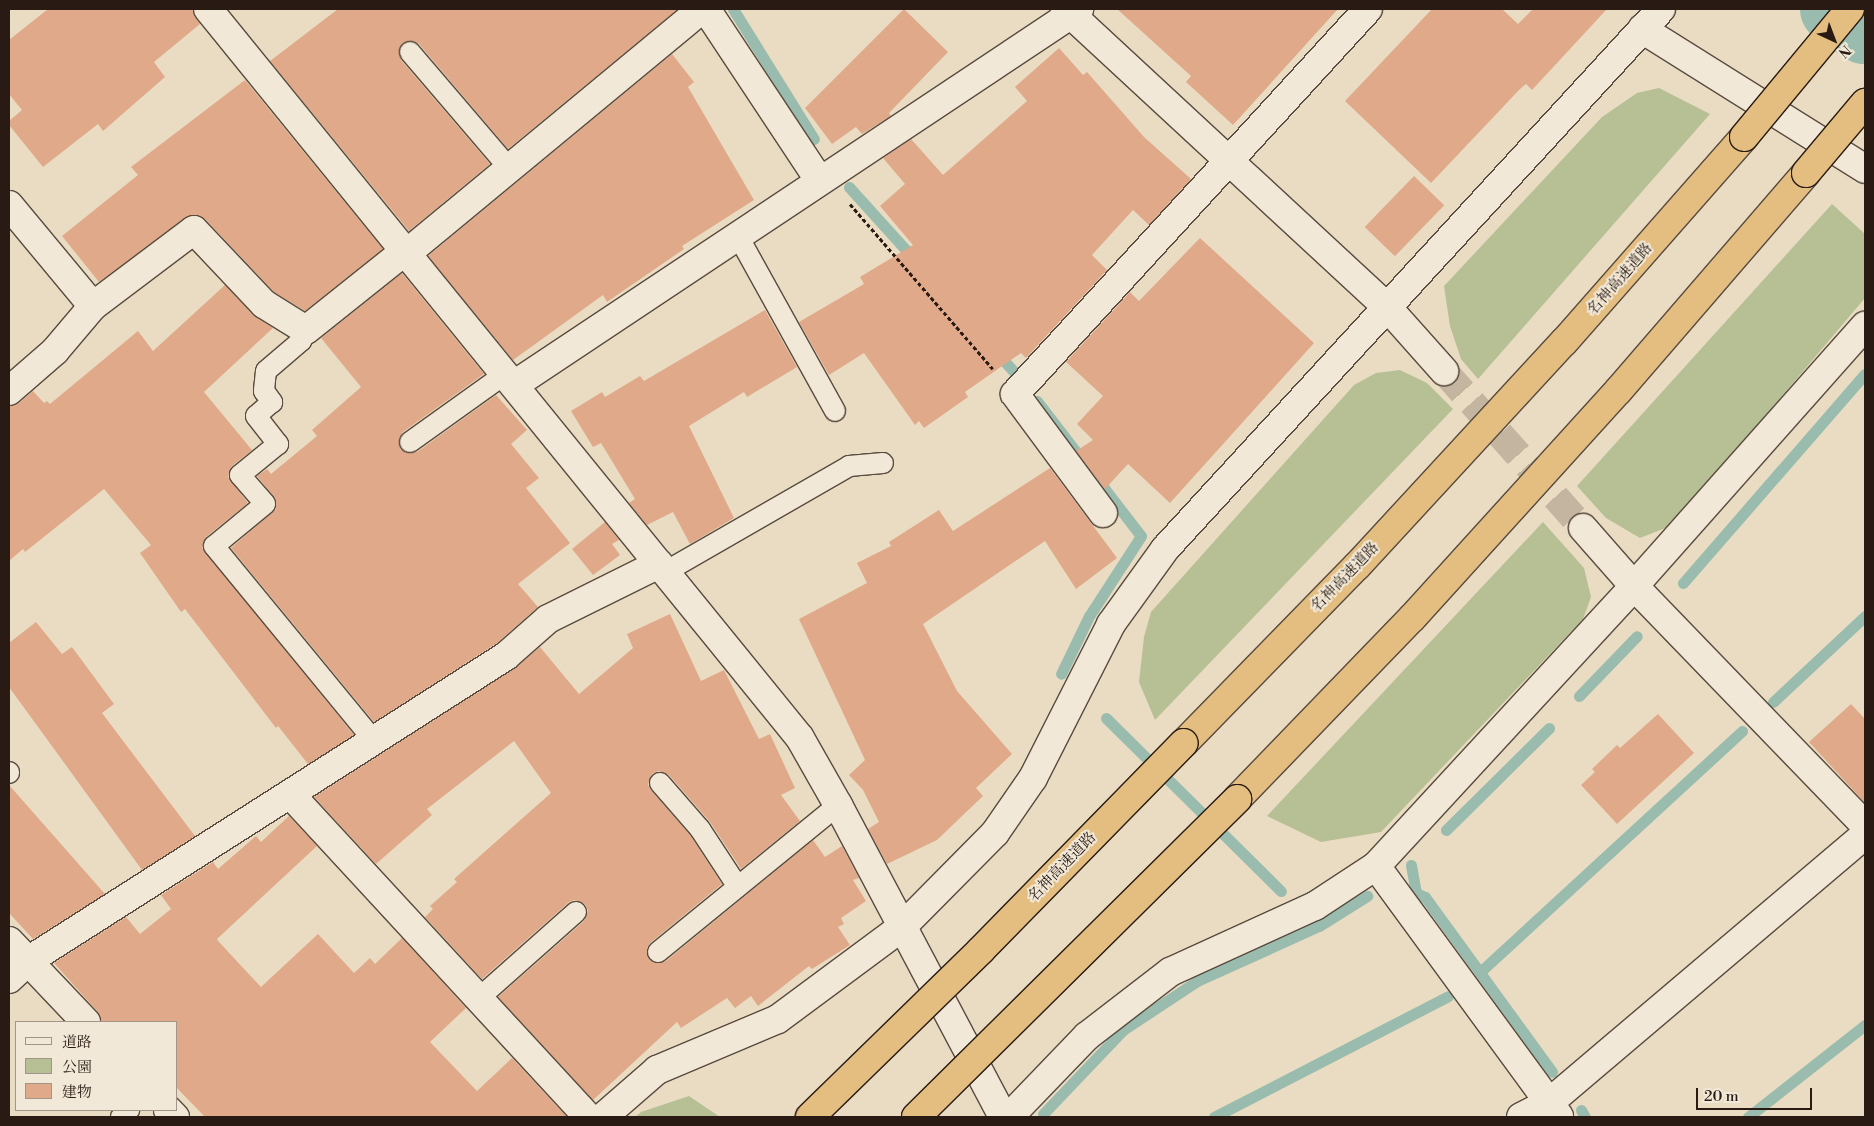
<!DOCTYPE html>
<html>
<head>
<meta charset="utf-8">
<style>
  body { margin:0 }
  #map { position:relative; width:1874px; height:1126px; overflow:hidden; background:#e9dcc2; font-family:"Libre Bodoni","Noto Serif JP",serif }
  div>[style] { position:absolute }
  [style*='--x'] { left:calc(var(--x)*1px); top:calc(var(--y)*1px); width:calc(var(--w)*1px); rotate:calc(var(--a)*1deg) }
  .green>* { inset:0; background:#b6c094 }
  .stream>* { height:11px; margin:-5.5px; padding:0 5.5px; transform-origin:5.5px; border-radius:5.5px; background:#99bcae }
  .river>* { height:70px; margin:-35px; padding:0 35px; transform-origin:35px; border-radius:35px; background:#99bcae }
  .building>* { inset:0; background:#e0aa8a; transform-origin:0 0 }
  .minor-tunnel>* { height:28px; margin-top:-14px; transform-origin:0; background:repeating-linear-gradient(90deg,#c3b59f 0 28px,transparent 0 42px) }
  .path>* { height:3px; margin-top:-1.5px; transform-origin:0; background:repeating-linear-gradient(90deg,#291b13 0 4px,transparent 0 6.5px) }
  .roads { filter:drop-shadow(1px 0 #594b3f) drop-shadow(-1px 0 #594b3f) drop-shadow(0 1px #594b3f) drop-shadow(0 -1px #594b3f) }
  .service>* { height:20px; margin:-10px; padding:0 10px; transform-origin:10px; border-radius:10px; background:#f1e8d7 }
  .minor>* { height:28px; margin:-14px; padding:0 14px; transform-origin:14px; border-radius:14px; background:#f1e8d7 }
  .tertiary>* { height:28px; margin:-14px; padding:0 14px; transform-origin:14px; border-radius:14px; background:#f1e8d7 }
  .motorway>* { height:28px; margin:-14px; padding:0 14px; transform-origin:14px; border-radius:14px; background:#e4be81 }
  .bridges { filter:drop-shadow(1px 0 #291b13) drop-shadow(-1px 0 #291b13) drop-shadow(0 1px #291b13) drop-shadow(0 -1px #291b13) }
  .motorway-bridge>* { height:28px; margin:-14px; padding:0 14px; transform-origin:14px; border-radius:14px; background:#e4be81 }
  span { translate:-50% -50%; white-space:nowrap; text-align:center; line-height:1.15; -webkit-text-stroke:4px #f1e8d7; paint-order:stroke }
  .street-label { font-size:15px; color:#291b13 }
  .frame { position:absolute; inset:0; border:10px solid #291b13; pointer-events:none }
  .legend { position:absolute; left:15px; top:1021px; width:162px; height:90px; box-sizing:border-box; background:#f1e8d7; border:1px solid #a19689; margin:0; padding:6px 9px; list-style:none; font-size:15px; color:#291b13 }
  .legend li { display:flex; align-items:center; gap:10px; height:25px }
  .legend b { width:25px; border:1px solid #a19689 }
  .north { position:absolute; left:1809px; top:15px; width:50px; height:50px; -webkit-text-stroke:4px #f1e8d7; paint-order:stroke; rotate:137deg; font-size:14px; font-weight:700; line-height:20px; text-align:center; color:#291b13 }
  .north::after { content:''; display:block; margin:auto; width:18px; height:22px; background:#291b13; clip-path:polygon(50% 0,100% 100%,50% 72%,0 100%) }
  .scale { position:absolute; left:1696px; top:1088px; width:116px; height:22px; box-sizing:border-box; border:2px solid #291b13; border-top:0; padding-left:6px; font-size:15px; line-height:18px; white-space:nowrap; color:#291b13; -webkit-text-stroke:4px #f1e8d7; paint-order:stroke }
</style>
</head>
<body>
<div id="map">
  <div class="green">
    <i style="clip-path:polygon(1659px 88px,1710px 114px,1478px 379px,1461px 359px,1450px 326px,1444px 286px,1602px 117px,1637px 93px)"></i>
    <i style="clip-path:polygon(1832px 204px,1865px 234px,1865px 298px,1673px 525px,1640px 538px,1606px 518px,1577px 486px)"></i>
    <i style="clip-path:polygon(1400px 370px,1427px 383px,1453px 409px,1155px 720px,1139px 682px,1144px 637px,1151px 612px,1354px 385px,1376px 373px)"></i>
    <i style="clip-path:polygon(1543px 522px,1584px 568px,1591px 597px,1583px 619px,1381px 832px,1321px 842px,1267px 816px)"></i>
    <i style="clip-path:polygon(689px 1096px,720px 1117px,635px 1117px,641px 1112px)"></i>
  </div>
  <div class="stream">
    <i style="--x:733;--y:9;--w:153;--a:58.1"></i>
    <i style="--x:849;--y:187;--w:98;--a:47.9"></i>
    <i style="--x:997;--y:353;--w:25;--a:48"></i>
    <i style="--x:1037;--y:401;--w:170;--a:52.4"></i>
    <i style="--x:1141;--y:536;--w:95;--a:123"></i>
    <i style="--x:1089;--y:616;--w:64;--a:115.8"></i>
    <i style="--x:1683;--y:583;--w:277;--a:-49"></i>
    <i style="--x:1579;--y:696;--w:83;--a:-46"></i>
    <i style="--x:1773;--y:702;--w:126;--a:-43.1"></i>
    <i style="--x:1106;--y:718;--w:246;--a:44.7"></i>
    <i style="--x:1446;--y:830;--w:145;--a:-44.7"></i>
    <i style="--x:1411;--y:865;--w:28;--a:80"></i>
    <i style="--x:1416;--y:893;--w:10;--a:24"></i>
    <i style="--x:1425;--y:897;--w:216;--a:54"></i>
    <i style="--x:1480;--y:972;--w:356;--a:-42.6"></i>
    <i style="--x:1581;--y:1110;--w:8;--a:60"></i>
    <i style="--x:1043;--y:1114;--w:116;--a:-46.4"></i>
    <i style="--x:1123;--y:1030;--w:89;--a:-33.5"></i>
    <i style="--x:1197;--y:981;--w:134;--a:-24.3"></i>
    <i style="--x:1319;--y:926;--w:57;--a:-32"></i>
    <i style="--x:1214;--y:1117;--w:263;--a:-27.3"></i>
    <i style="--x:1748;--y:1117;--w:149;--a:-38.2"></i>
  </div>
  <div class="river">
    <i style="--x:1835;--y:9;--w:36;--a:34"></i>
  </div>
  <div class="building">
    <i style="clip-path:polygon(48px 9px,193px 9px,200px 24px,154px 62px,165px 77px,103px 131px,98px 124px,43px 167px,9px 125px,9px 121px,22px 110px,9px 94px,9px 40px)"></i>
    <i style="clip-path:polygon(338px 9px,678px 9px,508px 149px,419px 44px,413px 41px,403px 43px,399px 49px,401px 60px,490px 164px,409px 231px,270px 61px)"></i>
    <i style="clip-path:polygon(904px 9px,948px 52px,889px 113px,891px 116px,862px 134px,856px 127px,832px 144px,805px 108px)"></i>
    <i style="clip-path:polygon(1117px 9px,1338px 9px,1233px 125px,1186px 82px,1191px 76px)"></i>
    <i style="clip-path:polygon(1432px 9px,1502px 9px,1518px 24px,1533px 9px,1607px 9px,1532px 90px,1526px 84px,1520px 89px,1431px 183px,1345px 101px)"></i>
    <i style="clip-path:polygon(1059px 48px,1083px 75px,1087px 72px,1144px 137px,1191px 179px,1149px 225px,1133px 210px,1092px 255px,1107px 270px,1026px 358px,1021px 353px,965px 392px,968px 397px,924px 428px,919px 421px,915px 425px,864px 353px,829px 375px,799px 322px,864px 284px,860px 277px,913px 245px,880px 206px,905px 184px,883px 158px,911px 139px,943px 175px,1027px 101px,1015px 87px)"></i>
    <i style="clip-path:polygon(672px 54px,694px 82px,688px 87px,754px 200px,682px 246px,684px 249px,607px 302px,603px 295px,513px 360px,428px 256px)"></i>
    <i style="clip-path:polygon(245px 80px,383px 249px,305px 311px,274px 292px,205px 219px,192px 215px,99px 282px,62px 236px,138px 175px,131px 167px)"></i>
    <i style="left:1414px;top:176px;width:42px;height:71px;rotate:44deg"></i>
    <i style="clip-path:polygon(1200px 238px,1314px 343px,1170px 503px,1128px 464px,1105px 489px,1076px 451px,1093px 440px,1077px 424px,1103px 396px,1066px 362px,1130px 292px,1139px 301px)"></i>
    <i style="clip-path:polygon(402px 273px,484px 374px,403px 432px,399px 438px,400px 448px,406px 453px,417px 452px,496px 395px,527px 430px,511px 444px,539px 478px,526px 488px,570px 543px,518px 584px,538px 607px,497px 643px,374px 722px,231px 548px,276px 509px,274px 497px,257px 476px,267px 469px,271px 474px,317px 436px,312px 430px,361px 387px,321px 338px)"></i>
    <i style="clip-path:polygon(225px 285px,253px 315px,273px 328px,204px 392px,252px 450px,232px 466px,228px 477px,248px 503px,206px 537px,202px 548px,354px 735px,308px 764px,278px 726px,276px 728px,185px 609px,181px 612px,140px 553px,151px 545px,104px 489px,25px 552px,23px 549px,9px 561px,9px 406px,19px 403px,33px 391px,44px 403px,47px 401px,50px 404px,138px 331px,153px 351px)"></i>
    <i style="clip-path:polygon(765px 310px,797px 367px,747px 397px,744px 392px,689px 426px,734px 518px,690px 544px,673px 512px,647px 525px,629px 503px,635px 499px,601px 443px,593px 447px,571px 411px,602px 392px,605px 397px,640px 376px,644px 381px)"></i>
    <i style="clip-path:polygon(1050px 468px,1117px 558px,1076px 589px,1045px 541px,923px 624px,957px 691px,1012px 754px,976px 788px,983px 796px,937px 840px,887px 864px,868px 829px,879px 822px,863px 790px,849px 775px,865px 760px,799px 619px,867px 583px,857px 563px,891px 546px,889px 542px,939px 510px,953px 531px)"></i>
    <i style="clip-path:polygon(605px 522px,619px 540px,612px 544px,620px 555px,593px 575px,572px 549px)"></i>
    <i style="clip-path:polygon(670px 614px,701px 681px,724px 670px,759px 739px,770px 734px,795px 788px,781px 795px,800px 821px,741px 869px,710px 822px,669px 775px,658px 771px,652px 774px,648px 785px,651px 790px,691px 836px,722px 884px,650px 943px,647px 948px,649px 959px,654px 963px,666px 961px,813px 840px,825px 857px,842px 846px,859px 878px,853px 880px,866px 901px,841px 918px,844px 924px,838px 927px,850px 945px,812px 969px,809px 966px,758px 1006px,751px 996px,735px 1008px,727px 998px,681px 1028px,677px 1022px,593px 1100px,498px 997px,584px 921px,588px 910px,585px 904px,574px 900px,568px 903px,482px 979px,425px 917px,433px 909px,430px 906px,457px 882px,454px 879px,551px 793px,514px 741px,427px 809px,432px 815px,376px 864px,314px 797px,514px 669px,540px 647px,579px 694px,633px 648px,627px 634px)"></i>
    <i style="clip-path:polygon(36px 622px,62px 654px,72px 647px,114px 704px,102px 713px,195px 836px,142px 870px,9px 687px,9px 643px)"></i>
    <i style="clip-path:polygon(1851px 704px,1865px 719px,1865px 803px,1809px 742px)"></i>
    <i style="clip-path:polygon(1658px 714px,1694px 753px,1617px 824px,1581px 785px,1595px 772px,1592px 769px,1617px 745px,1620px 748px)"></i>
    <i style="clip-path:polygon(9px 785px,105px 894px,33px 939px,9px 913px)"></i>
    <i style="clip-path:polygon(289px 816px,317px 846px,217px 939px,219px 942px,261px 987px,318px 934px,354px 973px,370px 958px,375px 964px,402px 938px,466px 1008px,430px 1042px,477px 1091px,512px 1058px,567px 1117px,205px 1117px,176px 1087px,176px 1022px,101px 1022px,97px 1011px,54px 963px,126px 917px,140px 934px,171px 909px,161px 895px,213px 862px,218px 869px,256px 836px,261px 842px)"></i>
  </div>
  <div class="minor-tunnel">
    <i style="--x:1444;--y:371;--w:210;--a:48.5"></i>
  </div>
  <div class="path">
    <i style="--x:850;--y:204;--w:218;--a:49.1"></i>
  </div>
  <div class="roads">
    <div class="service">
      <i style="--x:410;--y:52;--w:153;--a:49.5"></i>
      <i style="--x:738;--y:236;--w:200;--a:61"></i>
      <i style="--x:306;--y:330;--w:12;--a:114"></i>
      <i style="--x:301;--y:341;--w:46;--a:139.4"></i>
      <i style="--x:266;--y:371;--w:20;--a:96"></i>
      <i style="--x:264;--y:391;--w:14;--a:54"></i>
      <i style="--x:272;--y:402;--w:21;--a:139"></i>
      <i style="--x:256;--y:416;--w:36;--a:52"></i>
      <i style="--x:278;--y:444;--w:49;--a:140.8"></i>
      <i style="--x:240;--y:475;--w:38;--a:49"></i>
      <i style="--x:265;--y:504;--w:66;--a:140.5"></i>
      <i style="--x:214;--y:546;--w:252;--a:50.6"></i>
      <i style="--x:410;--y:442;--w:117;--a:-35.6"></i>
      <i style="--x:665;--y:572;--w:212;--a:-29.9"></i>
      <i style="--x:849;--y:466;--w:34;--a:-5"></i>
      <i style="--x:9;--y:772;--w:1;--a:90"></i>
      <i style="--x:660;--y:783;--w:61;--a:49"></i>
      <i style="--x:700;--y:829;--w:69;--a:56.8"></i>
      <i style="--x:658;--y:952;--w:232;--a:-39.2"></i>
      <i style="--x:478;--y:999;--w:131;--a:-41.6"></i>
      <i style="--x:121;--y:1117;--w:11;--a:-41"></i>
    </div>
    <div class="minor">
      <i style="--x:208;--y:9;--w:939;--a:50.92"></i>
      <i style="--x:800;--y:738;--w:77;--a:60.4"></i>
      <i style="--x:838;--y:805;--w:353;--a:62.1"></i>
      <i style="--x:706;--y:9;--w:206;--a:56.5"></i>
      <i style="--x:1065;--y:9;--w:439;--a:42.8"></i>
      <i style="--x:1387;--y:307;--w:86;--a:48.3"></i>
      <i style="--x:1642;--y:29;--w:263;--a:32.1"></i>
      <i style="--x:9;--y:205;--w:131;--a:50.3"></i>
      <i style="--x:93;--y:306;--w:59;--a:130.2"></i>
      <i style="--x:55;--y:351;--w:61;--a:139"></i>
      <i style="--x:407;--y:253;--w:383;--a:-39.6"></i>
      <i style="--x:93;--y:306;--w:126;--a:-37"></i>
      <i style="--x:194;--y:230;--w:102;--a:46.6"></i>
      <i style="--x:264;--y:304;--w:49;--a:31.8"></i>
      <i style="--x:306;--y:330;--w:127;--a:-38.6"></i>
      <i style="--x:514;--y:385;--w:679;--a:-33.64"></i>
      <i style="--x:1103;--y:513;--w:148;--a:-126.5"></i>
      <i style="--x:1015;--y:394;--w:522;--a:-47.48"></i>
      <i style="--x:1583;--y:528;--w:77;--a:48.7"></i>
      <i style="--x:1634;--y:586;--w:332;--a:46"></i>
      <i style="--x:290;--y:794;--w:439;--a:47.3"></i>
      <i style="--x:1376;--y:866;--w:310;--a:53.8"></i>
      <i style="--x:9;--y:941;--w:112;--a:46.5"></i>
      <i style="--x:9;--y:979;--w:26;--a:-43"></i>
      <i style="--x:28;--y:961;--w:567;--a:-32.54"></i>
      <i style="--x:506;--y:656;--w:56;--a:-41.4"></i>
      <i style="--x:548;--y:619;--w:124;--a:-26.4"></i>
      <i style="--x:168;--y:1110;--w:10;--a:45"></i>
      <i style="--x:603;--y:1117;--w:72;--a:-41"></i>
      <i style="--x:657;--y:1070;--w:131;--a:-22.9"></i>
      <i style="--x:778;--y:1019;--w:156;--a:-36.6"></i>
      <i style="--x:903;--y:926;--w:131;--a:-45.3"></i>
      <i style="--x:995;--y:833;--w:67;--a:-55.4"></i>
      <i style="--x:1033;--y:778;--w:173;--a:-63.1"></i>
      <i style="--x:1111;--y:624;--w:92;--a:-54.2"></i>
      <i style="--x:1165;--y:549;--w:733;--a:-47.43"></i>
      <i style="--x:1521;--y:1117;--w:33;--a:-27"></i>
      <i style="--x:1550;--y:1102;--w:413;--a:-40.3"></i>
    </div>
    <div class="tertiary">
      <i style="--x:1009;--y:1117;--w:112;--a:-46.1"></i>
      <i style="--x:1087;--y:1036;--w:105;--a:-37.6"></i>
      <i style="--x:1170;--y:972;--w:159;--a:-24.5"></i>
      <i style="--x:1315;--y:906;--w:73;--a:-33.3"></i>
      <i style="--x:1376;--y:866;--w:381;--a:-47.3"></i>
      <i style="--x:1634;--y:586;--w:348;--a:-48.4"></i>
    </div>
    <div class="motorway">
      <i style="--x:1184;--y:743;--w:248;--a:-45.7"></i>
      <i style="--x:1357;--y:566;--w:305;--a:-47.3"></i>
      <i style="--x:1564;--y:342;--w:273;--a:-48.7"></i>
      <i style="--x:1237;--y:799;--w:252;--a:-46"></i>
      <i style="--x:1412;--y:618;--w:307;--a:-47.8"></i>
      <i style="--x:1618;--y:391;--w:288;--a:-49.2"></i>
    </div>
  </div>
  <div class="bridges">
    <div class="motorway-bridge">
      <i style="--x:1744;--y:137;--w:166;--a:-50.4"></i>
      <i style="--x:1806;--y:173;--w:92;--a:-49.9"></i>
      <i style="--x:810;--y:1117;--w:238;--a:-44.3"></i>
      <i style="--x:980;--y:951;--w:291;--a:-45.6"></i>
      <i style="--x:916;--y:1117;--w:452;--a:-44.7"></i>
    </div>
  </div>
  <div class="street-label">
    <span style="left:1620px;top:279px;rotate:-49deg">名神高速道路</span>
    <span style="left:1345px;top:577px;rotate:-46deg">名神高速道路</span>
    <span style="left:1062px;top:867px;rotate:-46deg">名神高速道路</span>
  </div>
  <div class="frame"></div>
  <ul class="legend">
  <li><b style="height:6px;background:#f1e8d7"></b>道路</li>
  <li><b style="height:14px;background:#b6c094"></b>公園</li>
  <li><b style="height:14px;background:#e0aa8a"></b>建物</li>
  </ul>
  <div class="north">N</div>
  <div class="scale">20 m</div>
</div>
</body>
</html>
